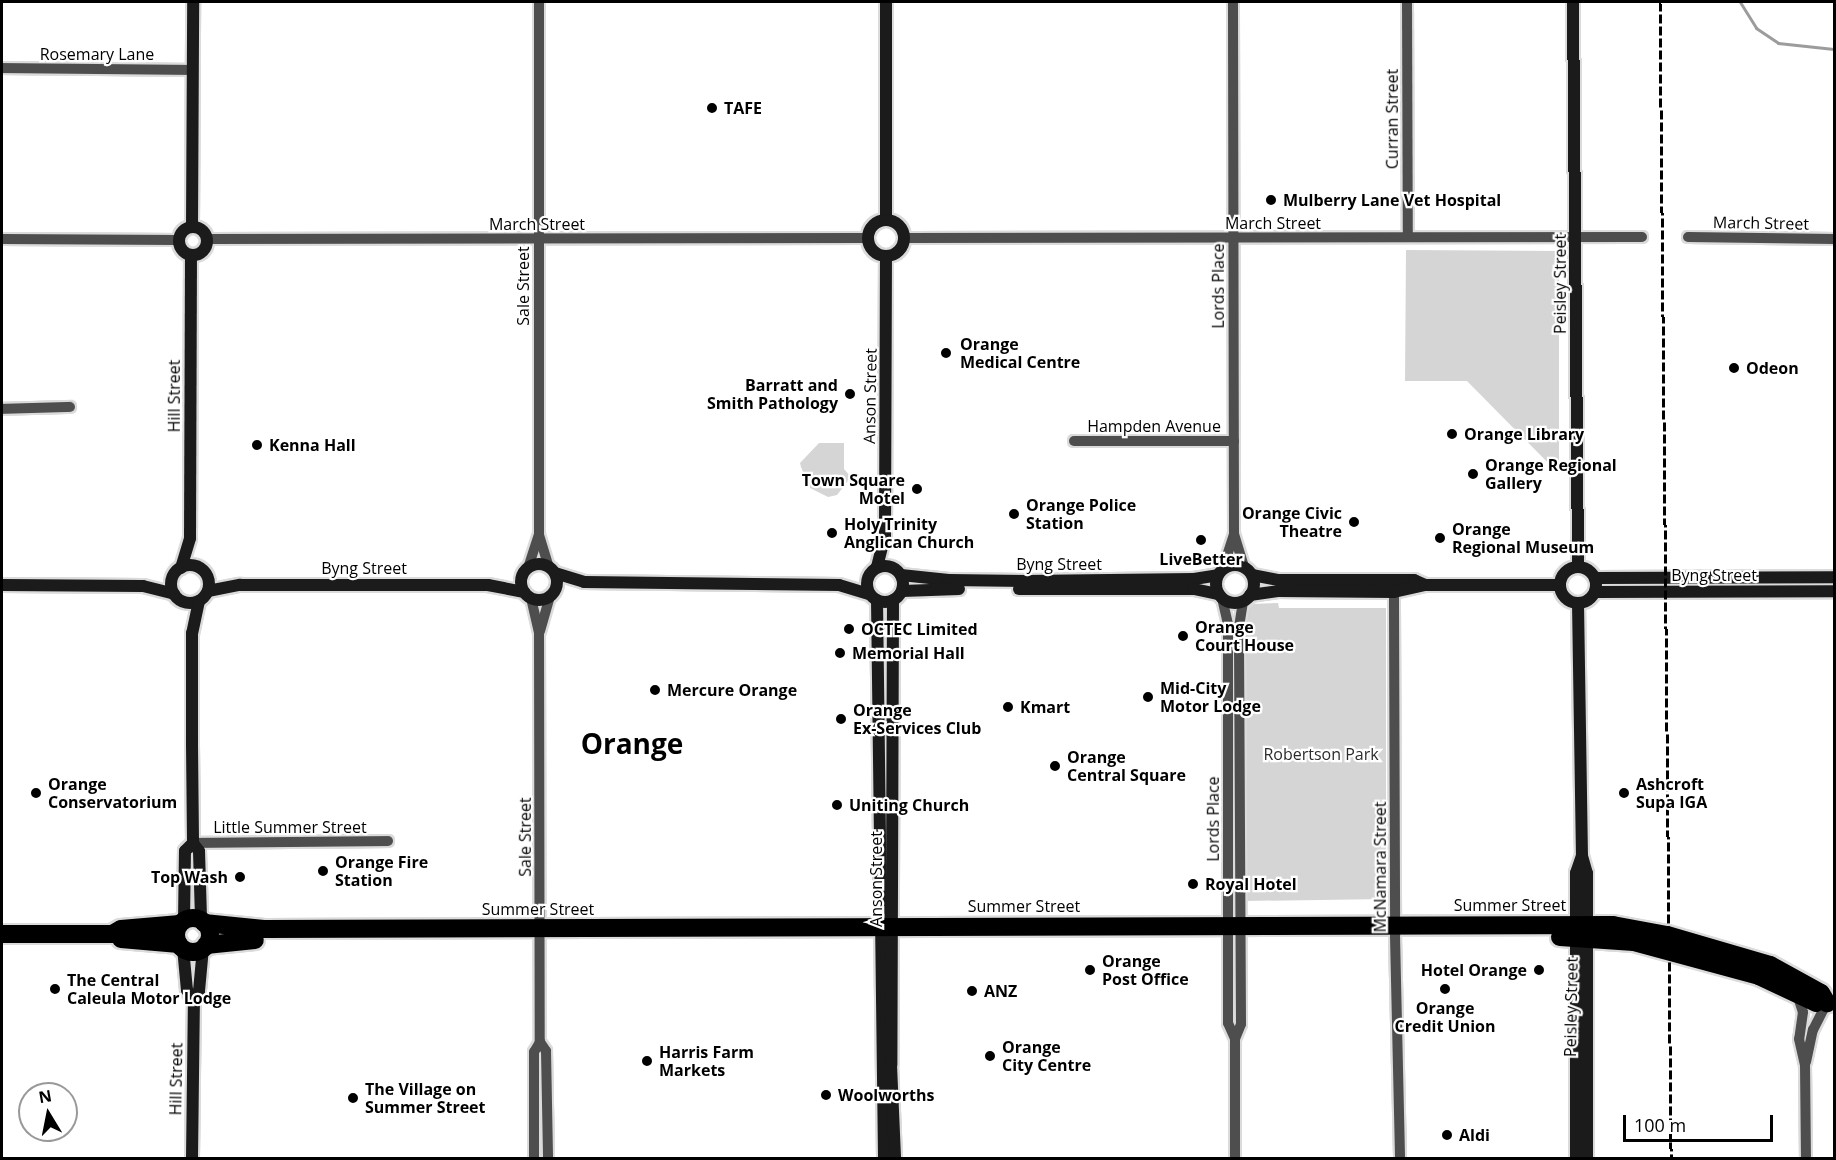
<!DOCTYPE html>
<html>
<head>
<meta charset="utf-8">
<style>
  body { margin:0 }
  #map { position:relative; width:1836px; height:1160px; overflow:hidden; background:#fff; font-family:"Open Sans",sans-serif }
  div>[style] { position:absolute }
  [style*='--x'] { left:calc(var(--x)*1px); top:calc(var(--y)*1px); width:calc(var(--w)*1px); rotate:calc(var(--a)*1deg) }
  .green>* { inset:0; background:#d5d5d5 }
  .stream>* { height:3px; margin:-1.5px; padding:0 1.5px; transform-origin:1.5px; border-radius:1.5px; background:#9c9c9c }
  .roads { filter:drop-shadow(2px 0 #dbdbdb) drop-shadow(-2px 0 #dbdbdb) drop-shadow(0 2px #dbdbdb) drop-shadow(0 -2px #dbdbdb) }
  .street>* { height:10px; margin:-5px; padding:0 5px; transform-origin:5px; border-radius:5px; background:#4e4e4e }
  .secondary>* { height:12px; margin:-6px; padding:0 6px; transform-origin:6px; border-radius:6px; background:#1b1b1b }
  .secondary>.ring { margin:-6px; padding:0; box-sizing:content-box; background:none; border:12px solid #1b1b1b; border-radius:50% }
  .highway>* { height:18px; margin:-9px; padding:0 9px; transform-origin:9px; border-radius:9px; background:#000 }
  .highway>.ring { margin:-9px; padding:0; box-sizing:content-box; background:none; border:18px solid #000; border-radius:50% }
  .rail>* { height:3px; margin-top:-1.5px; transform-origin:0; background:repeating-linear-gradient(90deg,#000 0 9px,transparent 0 12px) }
  .dots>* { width:16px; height:16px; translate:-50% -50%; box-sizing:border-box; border:3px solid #fff; border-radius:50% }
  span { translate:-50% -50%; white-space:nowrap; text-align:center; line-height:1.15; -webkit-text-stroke:4.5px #fff; paint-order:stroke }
  .street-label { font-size:16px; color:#000 }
  .poi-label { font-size:16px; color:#000; font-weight:700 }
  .left { translate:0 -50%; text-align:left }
  .right { translate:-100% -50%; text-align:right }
  .park-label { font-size:16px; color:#2c2c2c }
  .town-label { font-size:28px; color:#000; font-weight:700 }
  .frame { position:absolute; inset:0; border:3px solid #000; pointer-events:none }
  .north { position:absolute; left:18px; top:1082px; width:60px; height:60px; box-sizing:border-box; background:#fff; border:2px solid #999; border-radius:50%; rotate:350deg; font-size:16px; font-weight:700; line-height:24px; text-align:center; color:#000 }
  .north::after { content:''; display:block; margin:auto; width:21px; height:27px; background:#000; clip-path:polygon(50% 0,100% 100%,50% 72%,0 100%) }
  .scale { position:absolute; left:1623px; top:1115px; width:150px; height:27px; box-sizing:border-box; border:3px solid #000; border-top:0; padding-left:8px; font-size:18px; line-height:21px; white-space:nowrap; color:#000; -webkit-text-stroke:4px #fff; paint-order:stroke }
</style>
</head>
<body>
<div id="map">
  <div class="green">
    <i style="clip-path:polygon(1406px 250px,1559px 251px,1559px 474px,1467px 381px,1405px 381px)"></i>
    <i style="clip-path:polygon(819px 443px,844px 443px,844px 469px,851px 477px,837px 495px,828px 497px,810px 488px,801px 467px,800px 463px)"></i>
    <i style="clip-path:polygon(1278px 603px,1279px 608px,1386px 608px,1386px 899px,1244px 901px,1244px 611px,1251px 604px)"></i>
  </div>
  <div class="stream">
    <i style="--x:1740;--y:2;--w:31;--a:58"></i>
    <i style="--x:1756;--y:28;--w:27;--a:34"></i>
    <i style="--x:1778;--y:43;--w:56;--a:6.1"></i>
  </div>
  <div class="roads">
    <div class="street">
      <i style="--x:539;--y:2;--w:533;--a:90"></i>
      <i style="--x:539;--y:535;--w:34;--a:73"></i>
      <i style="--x:1407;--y:2;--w:235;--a:89.8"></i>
      <i style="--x:2;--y:68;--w:190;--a:0.6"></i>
      <i style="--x:1688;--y:237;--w:146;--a:0.8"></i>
      <i style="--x:904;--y:238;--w:738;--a:-0.08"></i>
      <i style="--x:2;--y:239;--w:176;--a:0.3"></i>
      <i style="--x:207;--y:239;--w:660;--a:-0.09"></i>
      <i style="--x:2;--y:409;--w:68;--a:-1.7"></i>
      <i style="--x:1074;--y:441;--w:160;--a:0"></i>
      <i style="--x:1234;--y:534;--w:34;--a:73"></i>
      <i style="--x:528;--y:568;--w:35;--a:-72"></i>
      <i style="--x:1223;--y:568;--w:36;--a:-72"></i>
      <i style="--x:1234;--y:534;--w:532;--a:-90.11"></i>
      <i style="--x:1399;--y:587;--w:7;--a:135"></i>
      <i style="--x:1394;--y:592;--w:13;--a:90"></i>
      <i style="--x:1394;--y:605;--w:331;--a:89.8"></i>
      <i style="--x:1395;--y:936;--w:222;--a:88.7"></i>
      <i style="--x:531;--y:598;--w:35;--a:77"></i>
      <i style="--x:539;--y:632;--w:410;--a:89.9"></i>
      <i style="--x:540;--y:1042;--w:11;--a:56"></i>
      <i style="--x:546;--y:1051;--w:107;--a:88.9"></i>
      <i style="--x:1222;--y:598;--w:28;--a:77"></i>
      <i style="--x:1228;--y:625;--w:398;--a:90"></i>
      <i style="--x:1228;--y:1023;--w:17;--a:66"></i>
      <i style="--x:1235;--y:1039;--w:119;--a:90"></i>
      <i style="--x:540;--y:631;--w:35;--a:-74"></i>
      <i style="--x:193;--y:843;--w:195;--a:-0.6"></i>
      <i style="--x:1797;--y:994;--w:19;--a:72"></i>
      <i style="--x:1803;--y:1012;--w:27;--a:98"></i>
      <i style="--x:1799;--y:1039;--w:27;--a:77"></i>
      <i style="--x:1805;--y:1065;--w:93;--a:89.4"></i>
      <i style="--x:1235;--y:1039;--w:16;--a:-68"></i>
      <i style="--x:1241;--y:1024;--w:397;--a:-90.3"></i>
      <i style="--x:1239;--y:627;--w:26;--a:-81"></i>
      <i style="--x:1806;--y:1062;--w:33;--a:-78"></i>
      <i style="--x:1813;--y:1030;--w:30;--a:-63"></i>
      <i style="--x:534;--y:1158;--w:106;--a:-90"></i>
      <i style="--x:534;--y:1052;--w:12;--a:-59"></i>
    </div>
    <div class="secondary">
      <i style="--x:886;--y:2;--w:218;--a:90"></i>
      <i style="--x:1573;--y:2;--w:565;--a:89.49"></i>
      <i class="ring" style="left:868px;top:220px;width:24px;height:24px"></i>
      <i class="ring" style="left:179px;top:227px;width:16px;height:16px"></i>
      <i style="--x:192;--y:227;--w:225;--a:-89.7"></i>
      <i class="ring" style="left:521px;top:564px;width:24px;height:24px"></i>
      <i class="ring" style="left:1216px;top:565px;width:26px;height:26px"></i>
      <i class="ring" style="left:171px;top:565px;width:26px;height:26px"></i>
      <i class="ring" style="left:867px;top:566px;width:24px;height:24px"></i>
      <i style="--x:877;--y:567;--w:32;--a:-76"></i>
      <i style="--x:885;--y:536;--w:279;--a:-89.8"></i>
      <i class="ring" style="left:1560px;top:567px;width:24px;height:24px"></i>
      <i style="--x:181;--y:568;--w:31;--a:-73"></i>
      <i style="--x:190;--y:538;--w:283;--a:-89.8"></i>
      <i style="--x:555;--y:573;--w:30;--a:17"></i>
      <i style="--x:584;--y:582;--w:255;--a:0.7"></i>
      <i style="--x:839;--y:585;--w:31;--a:17"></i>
      <i style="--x:901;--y:575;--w:48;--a:5.9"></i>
      <i style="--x:949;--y:580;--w:77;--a:0.7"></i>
      <i style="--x:1026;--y:581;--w:168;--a:-0.7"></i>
      <i style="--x:1194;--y:579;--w:24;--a:-9"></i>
      <i style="--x:1252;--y:575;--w:26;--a:11"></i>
      <i style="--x:1278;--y:580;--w:136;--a:0"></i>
      <i style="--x:1414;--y:580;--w:12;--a:24"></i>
      <i style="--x:1595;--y:578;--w:239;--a:-0.2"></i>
      <i style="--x:2;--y:585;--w:141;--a:0.4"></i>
      <i style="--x:143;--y:586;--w:32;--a:14"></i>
      <i style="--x:1019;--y:589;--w:175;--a:0"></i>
      <i style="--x:1194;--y:589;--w:25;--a:12"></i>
      <i style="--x:208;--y:591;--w:33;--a:-11"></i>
      <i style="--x:240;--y:585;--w:248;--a:0"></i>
      <i style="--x:488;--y:585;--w:37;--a:11"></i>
      <i style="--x:902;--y:591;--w:57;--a:-2"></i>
      <i style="--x:1595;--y:592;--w:239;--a:-0.2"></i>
      <i style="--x:1250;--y:595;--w:28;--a:-8"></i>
      <i style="--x:1278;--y:591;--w:116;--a:0.5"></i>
      <i style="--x:1394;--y:592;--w:32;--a:-13"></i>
      <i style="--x:1425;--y:585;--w:135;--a:0"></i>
      <i style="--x:877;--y:600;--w:558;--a:89.28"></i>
      <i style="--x:893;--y:600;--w:465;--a:90.2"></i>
      <i style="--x:891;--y:1065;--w:93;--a:87.5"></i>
      <i style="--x:199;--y:601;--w:33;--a:102"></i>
      <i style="--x:192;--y:633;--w:112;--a:90"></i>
      <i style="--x:192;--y:745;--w:98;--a:89.4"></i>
      <i style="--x:193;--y:843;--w:10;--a:53"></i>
      <i style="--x:199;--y:851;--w:69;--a:88.3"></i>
      <i style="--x:1578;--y:603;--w:253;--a:89.1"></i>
      <i style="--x:1582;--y:856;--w:18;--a:74"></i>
      <i style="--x:1587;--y:873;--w:285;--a:90"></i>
      <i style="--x:184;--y:921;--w:70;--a:-89.2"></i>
      <i style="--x:185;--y:851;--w:11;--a:-45"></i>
      <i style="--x:183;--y:948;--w:42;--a:84.6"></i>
      <i style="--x:187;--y:990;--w:13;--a:58"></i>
      <i style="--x:192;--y:1158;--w:157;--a:-89.3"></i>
      <i style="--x:194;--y:1001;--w:11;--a:-63"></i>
      <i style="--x:199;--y:991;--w:43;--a:-84.7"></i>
      <i style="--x:1576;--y:1158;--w:285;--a:-90"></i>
      <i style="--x:1576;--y:873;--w:18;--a:-71"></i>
    </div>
    <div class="highway">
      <i class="ring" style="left:176px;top:918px;width:16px;height:16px"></i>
      <i style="--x:204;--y:923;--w:60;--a:5.7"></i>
      <i style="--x:264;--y:929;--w:1349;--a:-0.17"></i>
      <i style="--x:1613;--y:925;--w:55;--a:10.5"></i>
      <i style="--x:1667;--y:935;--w:107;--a:16.2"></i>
      <i style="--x:1770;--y:965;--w:58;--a:28.8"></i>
      <i style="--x:1821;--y:993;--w:12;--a:59"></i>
      <i style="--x:2;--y:934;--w:110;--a:0"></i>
      <i style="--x:112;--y:934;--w:10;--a:-29"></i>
      <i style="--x:121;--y:929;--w:59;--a:-4.8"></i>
      <i style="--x:1560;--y:937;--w:74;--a:3.9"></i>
      <i style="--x:1634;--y:942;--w:130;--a:15.2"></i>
      <i style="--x:1759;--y:976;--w:63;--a:25.3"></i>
      <i style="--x:121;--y:939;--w:58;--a:4.9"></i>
      <i style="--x:206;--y:945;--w:49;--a:-5.8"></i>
    </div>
  </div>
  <div class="rail">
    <i style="--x:1660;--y:2;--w:1156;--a:89.45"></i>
  </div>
  <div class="dots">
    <i style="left:712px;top:108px;background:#000"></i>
    <i style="left:1271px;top:200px;background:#000"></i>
    <i style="left:946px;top:353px;background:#000"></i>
    <i style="left:1734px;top:368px;background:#000"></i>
    <i style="left:850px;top:394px;background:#000"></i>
    <i style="left:1452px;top:434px;background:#000"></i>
    <i style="left:257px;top:445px;background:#000"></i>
    <i style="left:1473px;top:474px;background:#000"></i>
    <i style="left:917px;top:489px;background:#000"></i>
    <i style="left:1014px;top:514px;background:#000"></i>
    <i style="left:1354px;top:522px;background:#000"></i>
    <i style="left:832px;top:533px;background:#000"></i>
    <i style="left:1440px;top:538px;background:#000"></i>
    <i style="left:1201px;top:540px;background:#000"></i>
    <i style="left:849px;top:629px;background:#000"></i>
    <i style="left:1183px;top:636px;background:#000"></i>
    <i style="left:840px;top:653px;background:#000"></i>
    <i style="left:655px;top:690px;background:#000"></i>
    <i style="left:1148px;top:697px;background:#000"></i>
    <i style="left:1008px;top:707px;background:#000"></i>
    <i style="left:841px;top:719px;background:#000"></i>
    <i style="left:1055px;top:766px;background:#000"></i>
    <i style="left:36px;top:793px;background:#000"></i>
    <i style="left:1624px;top:793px;background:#000"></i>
    <i style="left:837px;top:805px;background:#000"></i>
    <i style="left:323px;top:871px;background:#000"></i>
    <i style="left:240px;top:877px;background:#000"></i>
    <i style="left:1193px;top:884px;background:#000"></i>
    <i style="left:1090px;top:970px;background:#000"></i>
    <i style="left:1539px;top:970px;background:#000"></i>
    <i style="left:55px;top:989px;background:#000"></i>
    <i style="left:1445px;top:989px;background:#000"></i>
    <i style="left:972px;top:991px;background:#000"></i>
    <i style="left:990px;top:1056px;background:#000"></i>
    <i style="left:647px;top:1061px;background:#000"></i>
    <i style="left:826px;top:1095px;background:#000"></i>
    <i style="left:353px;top:1098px;background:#000"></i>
    <i style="left:1447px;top:1135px;background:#000"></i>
  </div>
  <div class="street-label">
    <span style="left:97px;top:54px">Rosemary Lane</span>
    <span style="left:1392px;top:119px;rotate:-90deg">Curran Street</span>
    <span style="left:1273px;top:223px">March Street</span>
    <span style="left:1761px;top:223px;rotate:1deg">March Street</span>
    <span style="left:537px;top:224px">March Street</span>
    <span style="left:1560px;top:284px;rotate:-90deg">Peisley Street</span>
    <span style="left:523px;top:286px;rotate:-90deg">Sale Street</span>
    <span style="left:1218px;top:286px;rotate:-90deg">Lords Place</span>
    <span style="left:174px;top:396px;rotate:-90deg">Hill Street</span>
    <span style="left:870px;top:396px;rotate:-89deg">Anson Street</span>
    <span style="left:1154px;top:426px">Hampden Avenue</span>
    <span style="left:1059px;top:564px">Byng Street</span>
    <span style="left:364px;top:568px">Byng Street</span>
    <span style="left:1714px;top:575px">Byng Street</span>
    <span style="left:1213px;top:819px;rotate:-90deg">Lords Place</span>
    <span style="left:290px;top:827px">Little Summer Street</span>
    <span style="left:525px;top:837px;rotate:-90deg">Sale Street</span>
    <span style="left:1380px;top:867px;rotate:-90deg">McNamara Street</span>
    <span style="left:876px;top:879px;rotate:-90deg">Anson Street</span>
    <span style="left:1510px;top:905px">Summer Street</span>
    <span style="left:1024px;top:906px">Summer Street</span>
    <span style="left:538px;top:909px">Summer Street</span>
    <span style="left:1571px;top:1007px;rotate:-89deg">Peisley Street</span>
    <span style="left:176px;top:1079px;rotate:-89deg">Hill Street</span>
  </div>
  <div class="poi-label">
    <span class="left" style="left:724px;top:108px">TAFE</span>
    <span class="left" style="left:1283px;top:200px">Mulberry Lane Vet Hospital</span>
    <span class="left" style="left:960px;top:353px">Orange<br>Medical Centre</span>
    <span class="left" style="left:1746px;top:368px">Odeon</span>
    <span class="right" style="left:838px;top:394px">Barratt and<br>Smith Pathology</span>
    <span class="left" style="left:1464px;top:434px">Orange Library</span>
    <span class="left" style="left:269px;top:445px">Kenna Hall</span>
    <span class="left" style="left:1485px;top:474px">Orange Regional<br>Gallery</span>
    <span class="right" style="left:905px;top:489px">Town Square<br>Motel</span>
    <span class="left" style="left:1026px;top:514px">Orange Police<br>Station</span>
    <span class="right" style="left:1342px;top:522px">Orange Civic<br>Theatre</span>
    <span class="left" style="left:844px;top:533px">Holy Trinity<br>Anglican Church</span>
    <span class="left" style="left:1452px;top:538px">Orange<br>Regional Museum</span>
    <span style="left:1201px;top:559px">LiveBetter</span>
    <span class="left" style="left:1195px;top:636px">Orange<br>Court House</span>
    <span class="left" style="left:861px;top:629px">OCTEC Limited</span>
    <span class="left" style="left:852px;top:653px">Memorial Hall</span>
    <span class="left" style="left:1160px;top:697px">Mid-City<br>Motor Lodge</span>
    <span class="left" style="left:667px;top:690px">Mercure Orange</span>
    <span class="left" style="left:1020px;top:707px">Kmart</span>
    <span class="left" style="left:853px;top:719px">Orange<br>Ex-Services Club</span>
    <span class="left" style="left:1067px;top:766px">Orange<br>Central Square</span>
    <span class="left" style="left:48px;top:793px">Orange<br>Conservatorium</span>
    <span class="left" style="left:1636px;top:793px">Ashcroft<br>Supa IGA</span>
    <span class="left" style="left:849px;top:805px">Uniting Church</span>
    <span class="left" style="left:335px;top:871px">Orange Fire<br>Station</span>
    <span class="right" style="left:228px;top:877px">Top Wash</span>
    <span class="left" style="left:1205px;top:884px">Royal Hotel</span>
    <span class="left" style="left:1102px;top:970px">Orange<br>Post Office</span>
    <span class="right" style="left:1527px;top:970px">Hotel Orange</span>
    <span class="left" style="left:67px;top:989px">The Central<br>Caleula Motor Lodge</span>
    <span class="left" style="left:984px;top:991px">ANZ</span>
    <span style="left:1445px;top:1017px">Orange<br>Credit Union</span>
    <span class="left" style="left:1002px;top:1056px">Orange<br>City Centre</span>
    <span class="left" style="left:659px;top:1061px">Harris Farm<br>Markets</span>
    <span class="left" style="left:365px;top:1098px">The Village on<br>Summer Street</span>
    <span class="left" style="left:838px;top:1095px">Woolworths</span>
    <span class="left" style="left:1459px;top:1135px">Aldi</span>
  </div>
  <div class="park-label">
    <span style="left:1321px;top:754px">Robertson Park</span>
  </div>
  <div class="town-label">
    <span style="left:632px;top:743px">Orange</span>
  </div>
  <div class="frame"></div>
  <div class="north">N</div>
  <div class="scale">100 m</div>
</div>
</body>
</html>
